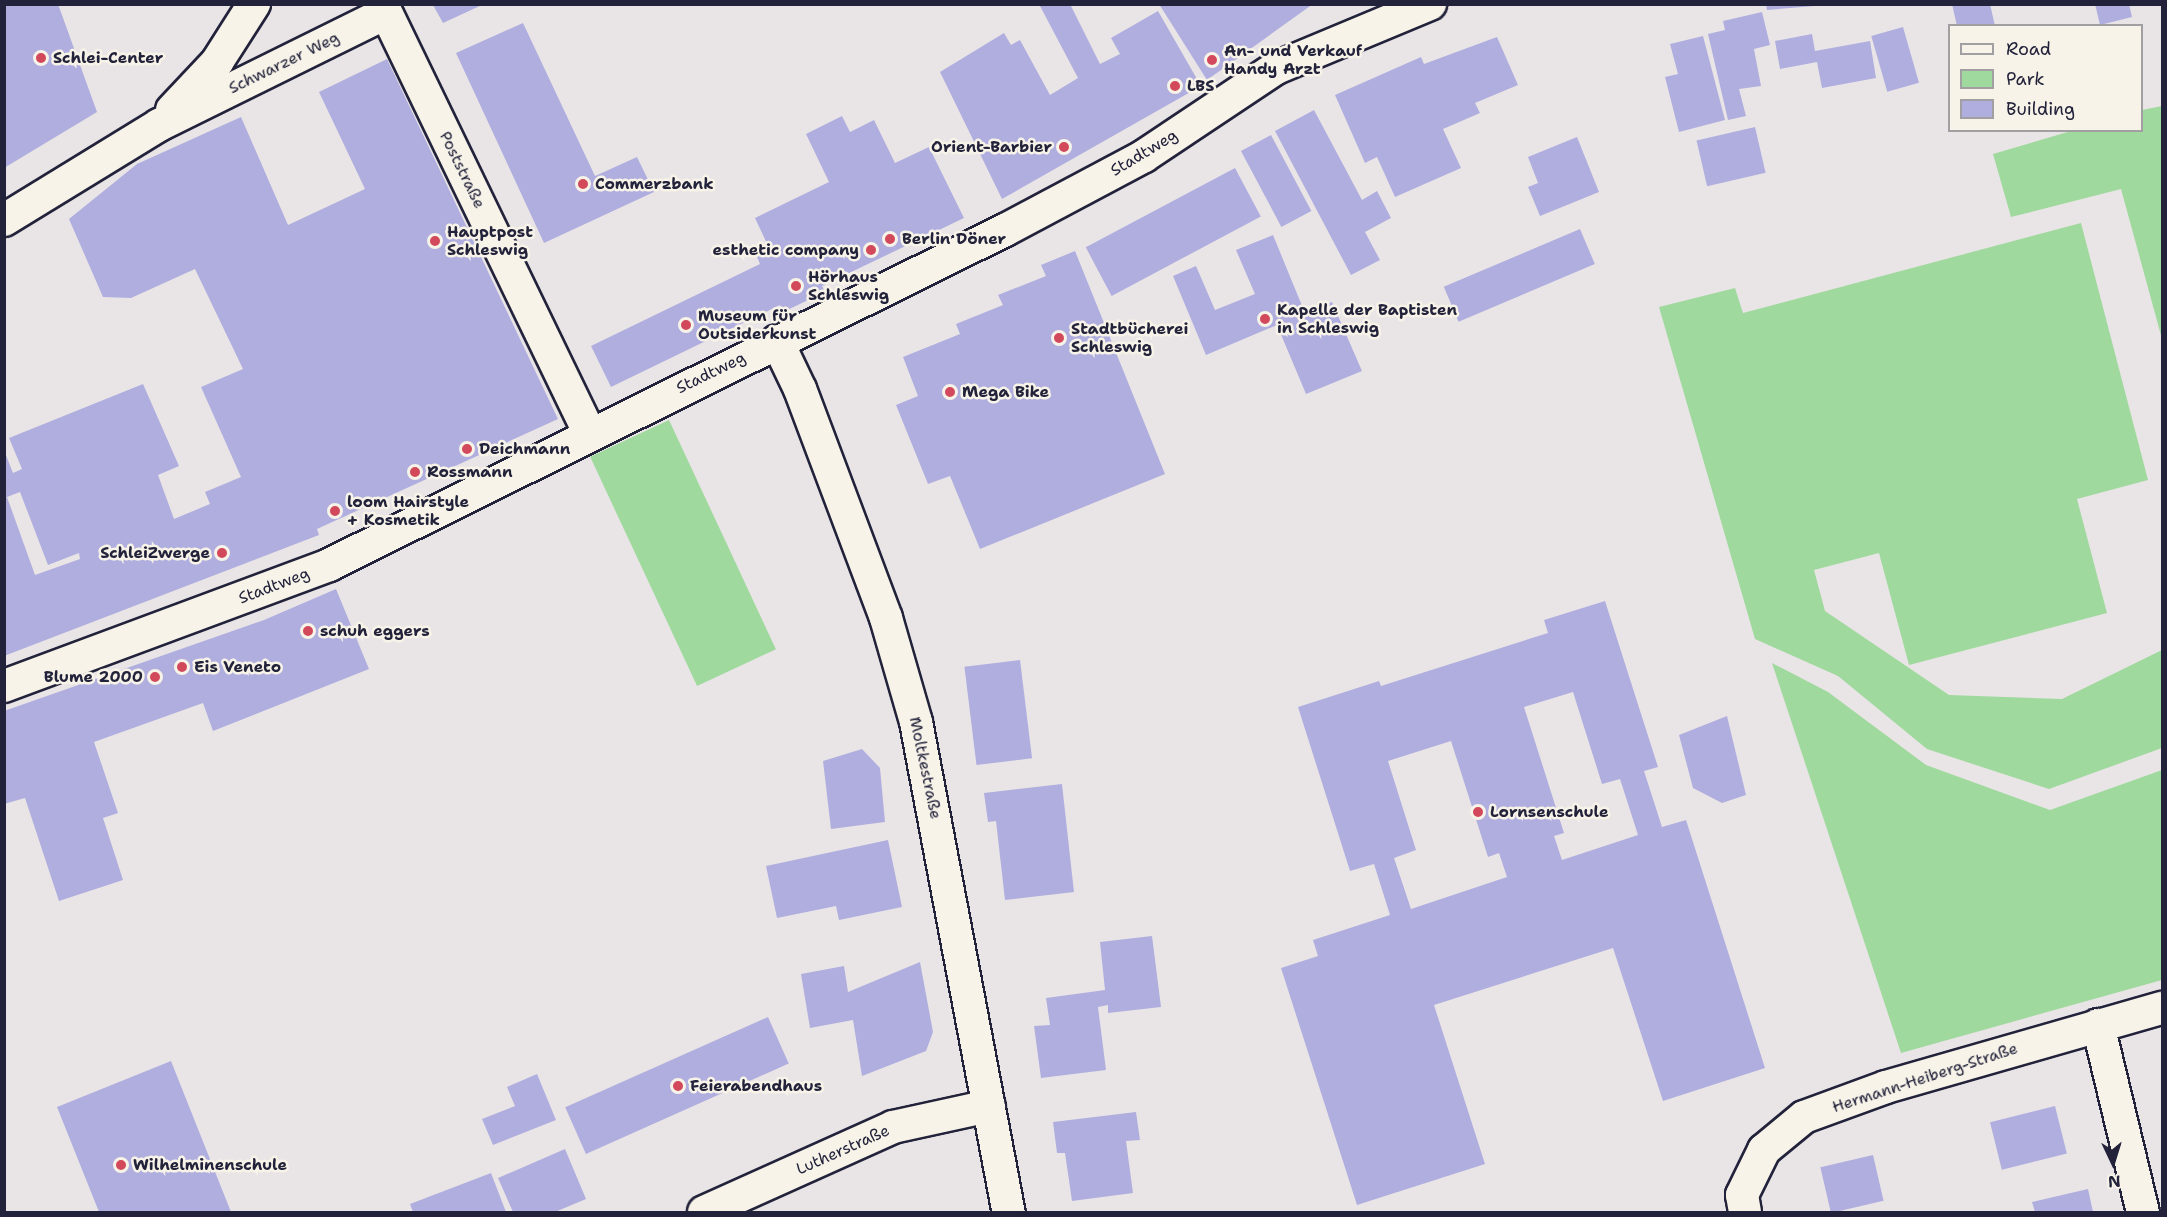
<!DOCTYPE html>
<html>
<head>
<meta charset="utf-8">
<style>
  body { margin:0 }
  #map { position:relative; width:2167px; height:1217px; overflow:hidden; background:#e9e5e6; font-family:"Shantell Sans",sans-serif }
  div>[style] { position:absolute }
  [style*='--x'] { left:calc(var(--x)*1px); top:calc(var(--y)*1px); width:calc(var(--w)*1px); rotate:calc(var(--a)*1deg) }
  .green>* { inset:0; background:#a0d99e; transform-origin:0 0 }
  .building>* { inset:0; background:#b0aedf; transform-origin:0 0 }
  .roads { filter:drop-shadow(2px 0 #22223b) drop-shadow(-2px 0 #22223b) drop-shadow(0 2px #22223b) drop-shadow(0 -2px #22223b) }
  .street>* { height:32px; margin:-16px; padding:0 16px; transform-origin:16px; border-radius:16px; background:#f7f3e8 }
  .dots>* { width:16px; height:16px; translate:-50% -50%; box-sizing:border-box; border:3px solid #f7f3e8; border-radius:50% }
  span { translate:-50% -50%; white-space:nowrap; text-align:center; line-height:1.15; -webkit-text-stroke:5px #f7f3e8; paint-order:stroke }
  .poi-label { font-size:16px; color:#22223b; font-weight:700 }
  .left { translate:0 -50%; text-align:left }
  .right { translate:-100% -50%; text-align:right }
  .street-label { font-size:16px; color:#22223b }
  .frame { position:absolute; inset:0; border:6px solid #22223b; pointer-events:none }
  .legend { position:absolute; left:1948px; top:24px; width:195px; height:108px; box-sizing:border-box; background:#f7f3e8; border:2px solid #a29fa3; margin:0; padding:8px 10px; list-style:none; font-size:18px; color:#22223b }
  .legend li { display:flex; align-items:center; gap:12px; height:30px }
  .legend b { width:30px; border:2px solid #a29fa3 }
  .north { position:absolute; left:2083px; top:1133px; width:60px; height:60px; -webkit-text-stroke:4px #f7f3e8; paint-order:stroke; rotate:176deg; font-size:16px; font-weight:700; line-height:24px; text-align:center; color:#22223b }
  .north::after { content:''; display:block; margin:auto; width:21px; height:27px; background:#22223b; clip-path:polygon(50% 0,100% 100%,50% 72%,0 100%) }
</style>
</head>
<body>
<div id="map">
  <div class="green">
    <i style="clip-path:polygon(2162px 106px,2162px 339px,2121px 189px,2011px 217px,1993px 154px,2071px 131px,2142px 130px,2142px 110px)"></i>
    <i style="clip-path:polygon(2081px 223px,2148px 480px,2077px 499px,2107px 613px,1909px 665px,1879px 553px,1814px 570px,1825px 611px,1949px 695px,2062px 699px,2162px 650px,2162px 748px,2049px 789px,1927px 749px,1838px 676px,1755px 639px,1659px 307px,1735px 288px,1743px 313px)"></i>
    <i style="left:669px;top:420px;width:253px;height:87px;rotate:65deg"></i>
    <i style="clip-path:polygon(1772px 663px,1828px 692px,1926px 765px,2050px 810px,2162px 770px,2162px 980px,1901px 1053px)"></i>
  </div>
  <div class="building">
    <i style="clip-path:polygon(4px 4px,58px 4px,97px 112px,4px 168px)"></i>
    <i style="clip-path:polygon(1070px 4px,1100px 64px,1120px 54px,1111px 38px,1158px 11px,1201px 86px,1002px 199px,940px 72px,1004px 33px,1011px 45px,1020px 40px,1050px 95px,1078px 78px,1040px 6px)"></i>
    <i style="clip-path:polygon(1159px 4px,1313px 4px,1207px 80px)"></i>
    <i style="clip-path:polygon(1766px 4px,1814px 4px,1814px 6px,1767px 10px)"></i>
    <i style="clip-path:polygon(1952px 4px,1990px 4px,1995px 26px,1957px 26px)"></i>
    <i style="clip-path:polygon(2095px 4px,2129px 4px,2132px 17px,2100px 25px)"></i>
    <i style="clip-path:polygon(433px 5px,482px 5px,443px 23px)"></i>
    <i style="clip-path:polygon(1762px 12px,1770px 45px,1754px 49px,1761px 86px,1739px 89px,1746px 116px,1728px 120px,1708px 34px,1725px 30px,1723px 21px)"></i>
    <i style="clip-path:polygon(523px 23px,595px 176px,637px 157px,654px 192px,544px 243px,456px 53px)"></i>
    <i style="left:1903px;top:27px;width:58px;height:33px;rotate:74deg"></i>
    <i style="clip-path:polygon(1812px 34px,1815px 51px,1870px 41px,1876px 78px,1822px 88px,1817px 62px,1780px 69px,1775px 41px)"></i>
    <i style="clip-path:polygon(1703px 36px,1725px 120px,1679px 132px,1665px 77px,1678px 74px,1670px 44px)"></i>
    <i style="clip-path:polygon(1497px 37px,1518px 85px,1475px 103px,1480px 113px,1443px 129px,1461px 168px,1395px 197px,1377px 157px,1365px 163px,1335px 95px,1421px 57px,1424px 64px)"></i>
    <i style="clip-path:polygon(evenodd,387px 59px,558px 419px,317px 529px,319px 535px,4px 656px,4px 450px,13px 473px,22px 469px,9px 438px,143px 384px,179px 466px,158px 475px,174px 519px,210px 504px,205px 492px,241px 477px,201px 387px,243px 369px,195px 269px,131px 298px,103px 297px,69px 219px,137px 164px,241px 117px,288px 225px,365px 189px,319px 92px,387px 59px,20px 492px,48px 565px,79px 553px,80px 559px,35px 575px,7px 497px,20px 492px)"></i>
    <i style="clip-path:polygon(1314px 110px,1362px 200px,1377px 191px,1391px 218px,1365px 232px,1380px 260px,1351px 275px,1275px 131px)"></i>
    <i style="clip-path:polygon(842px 116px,850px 132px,874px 120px,895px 163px,929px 147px,964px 218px,822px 286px,825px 292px,783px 312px,780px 305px,611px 387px,591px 346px,760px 264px,757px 257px,770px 250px,755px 218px,829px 182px,806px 134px)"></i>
    <i style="left:1755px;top:127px;width:47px;height:60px;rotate:77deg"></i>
    <i style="left:1271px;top:135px;width:86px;height:34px;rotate:62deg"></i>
    <i style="clip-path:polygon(1577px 137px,1599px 192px,1540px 216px,1528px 187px,1538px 183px,1528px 157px)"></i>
    <i style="left:1235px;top:168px;width:55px;height:169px;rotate:62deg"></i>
    <i style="left:1580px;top:229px;width:38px;height:148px;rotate:67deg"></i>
    <i style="clip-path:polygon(1273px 235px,1305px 313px,1332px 302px,1362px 371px,1306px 394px,1277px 325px,1206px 355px,1173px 276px,1196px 266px,1215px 310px,1255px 294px,1236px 250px)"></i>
    <i style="clip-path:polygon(1075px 251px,1165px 474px,980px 549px,950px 476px,928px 484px,896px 405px,918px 396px,903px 357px,960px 334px,956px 324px,1003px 305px,998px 295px,1046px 276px,1041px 265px)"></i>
    <i style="clip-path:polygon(336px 589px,369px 669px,213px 731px,203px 703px,94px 742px,118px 813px,103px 818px,123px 880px,59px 901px,25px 798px,4px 804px,4px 711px,264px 620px)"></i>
    <i style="clip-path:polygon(evenodd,1605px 601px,1658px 767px,1644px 771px,1662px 827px,1686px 820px,1765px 1068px,1663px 1101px,1613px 948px,1434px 1005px,1485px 1164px,1357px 1205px,1281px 968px,1318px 956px,1313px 940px,1390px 915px,1374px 864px,1350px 871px,1298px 707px,1379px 681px,1381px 686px,1548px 633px,1544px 620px,1605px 601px,1573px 692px,1602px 784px,1620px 779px,1638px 835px,1562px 860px,1554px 836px,1564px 833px,1524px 707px,1573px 692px,1605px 601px,1451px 741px,1488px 857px,1499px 853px,1507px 877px,1411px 909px,1394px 858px,1416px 850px,1388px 761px,1451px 741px)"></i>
    <i style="left:1020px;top:660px;width:99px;height:56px;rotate:83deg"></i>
    <i style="clip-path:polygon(1727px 716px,1746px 795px,1722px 803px,1693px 788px,1679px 735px)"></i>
    <i style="clip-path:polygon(862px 749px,880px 768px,885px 822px,831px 829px,823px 761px)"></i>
    <i style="clip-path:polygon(1062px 784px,1074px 892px,1005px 900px,996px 821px,988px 822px,984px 793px)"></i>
    <i style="clip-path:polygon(888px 840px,902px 907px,839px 920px,836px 906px,777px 918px,766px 866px)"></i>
    <i style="clip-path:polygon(1152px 936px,1161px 1007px,1108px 1013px,1108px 1005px,1098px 1007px,1106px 1070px,1041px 1078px,1034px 1026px,1050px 1025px,1046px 998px,1105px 990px,1100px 942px)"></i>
    <i style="clip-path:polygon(920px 962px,933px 1032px,926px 1051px,862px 1076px,853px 1020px,810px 1028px,801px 974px,844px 966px,848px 992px)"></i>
    <i style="left:768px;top:1017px;width:51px;height:222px;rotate:66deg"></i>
    <i style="clip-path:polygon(171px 1061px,231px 1212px,99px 1212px,57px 1107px)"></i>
    <i style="clip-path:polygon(537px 1074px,556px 1120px,493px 1145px,482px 1119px,515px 1106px,507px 1087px)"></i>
    <i style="left:2055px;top:1106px;width:49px;height:67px;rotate:76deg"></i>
    <i style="clip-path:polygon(1136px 1112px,1140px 1140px,1126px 1141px,1133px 1193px,1072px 1201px,1065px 1153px,1057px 1153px,1053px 1122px)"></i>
    <i style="clip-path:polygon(565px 1149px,586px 1199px,555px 1212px,513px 1212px,498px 1178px)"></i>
    <i style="left:1873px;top:1155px;width:47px;height:54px;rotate:77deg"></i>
    <i style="clip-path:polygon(491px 1173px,506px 1212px,413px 1212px,410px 1204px)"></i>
    <i style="clip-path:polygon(2088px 1189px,2093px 1212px,2035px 1212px,2032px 1202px)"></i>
  </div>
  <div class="roads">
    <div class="street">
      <i style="--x:382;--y:4;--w:478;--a:64.2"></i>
      <i style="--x:172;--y:110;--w:66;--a:-46.8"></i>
      <i style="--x:217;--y:62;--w:69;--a:-57.5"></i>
      <i style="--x:4;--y:220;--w:182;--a:-31.5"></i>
      <i style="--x:159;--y:125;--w:253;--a:-26.3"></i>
      <i style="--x:777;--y:341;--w:53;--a:64.4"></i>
      <i style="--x:800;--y:389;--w:245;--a:69.4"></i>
      <i style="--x:886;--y:618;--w:108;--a:73.9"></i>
      <i style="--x:916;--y:722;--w:499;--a:79.3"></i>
      <i style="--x:4;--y:686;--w:347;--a:-20.4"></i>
      <i style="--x:329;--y:565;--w:754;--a:-26.36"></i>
      <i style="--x:1005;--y:230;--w:157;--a:-28"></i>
      <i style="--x:1144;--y:156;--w:159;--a:-33.7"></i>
      <i style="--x:1276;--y:68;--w:167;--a:-22.6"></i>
      <i style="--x:2098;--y:1025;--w:192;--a:76.5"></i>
      <i style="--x:704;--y:1212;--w:207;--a:-24.2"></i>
      <i style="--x:893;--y:1127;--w:98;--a:-12.3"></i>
      <i style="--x:1745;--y:1212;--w:17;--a:-100"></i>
      <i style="--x:1742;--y:1195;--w:50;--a:-63.9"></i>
      <i style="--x:1764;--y:1150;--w:52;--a:-39.5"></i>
      <i style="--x:1804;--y:1117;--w:87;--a:-20.1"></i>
      <i style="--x:1886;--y:1087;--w:287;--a:-16"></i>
    </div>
  </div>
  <div class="dots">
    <i style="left:41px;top:58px;background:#d1495b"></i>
    <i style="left:1212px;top:60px;background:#d1495b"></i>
    <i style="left:1175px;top:86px;background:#d1495b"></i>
    <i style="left:1064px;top:147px;background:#d1495b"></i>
    <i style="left:583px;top:184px;background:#d1495b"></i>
    <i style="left:890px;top:239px;background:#d1495b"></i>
    <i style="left:435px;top:241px;background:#d1495b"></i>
    <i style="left:871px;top:250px;background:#d1495b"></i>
    <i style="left:796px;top:286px;background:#d1495b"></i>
    <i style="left:1265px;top:319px;background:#d1495b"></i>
    <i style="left:686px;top:325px;background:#d1495b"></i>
    <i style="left:1059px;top:338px;background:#d1495b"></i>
    <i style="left:950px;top:392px;background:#d1495b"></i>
    <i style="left:467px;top:449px;background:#d1495b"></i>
    <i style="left:415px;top:472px;background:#d1495b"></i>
    <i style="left:335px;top:511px;background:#d1495b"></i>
    <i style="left:222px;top:553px;background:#d1495b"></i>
    <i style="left:308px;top:631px;background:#d1495b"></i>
    <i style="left:182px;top:667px;background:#d1495b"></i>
    <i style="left:155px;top:677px;background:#d1495b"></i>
    <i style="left:1478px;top:812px;background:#d1495b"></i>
    <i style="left:678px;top:1086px;background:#d1495b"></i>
    <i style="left:121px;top:1165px;background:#d1495b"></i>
  </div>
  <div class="poi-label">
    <span class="left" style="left:1224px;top:60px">An- und Verkauf<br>Handy Arzt</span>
    <span class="left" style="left:53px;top:58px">Schlei-Center</span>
    <span class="left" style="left:1187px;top:86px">LBS</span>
    <span class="right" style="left:1052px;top:147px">Orient-Barbier</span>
    <span class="left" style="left:595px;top:184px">Commerzbank</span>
    <span class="left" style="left:447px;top:241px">Hauptpost<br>Schleswig</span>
    <span class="left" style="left:902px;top:239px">Berlin Döner</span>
    <span class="right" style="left:859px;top:250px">esthetic company</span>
    <span class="left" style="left:808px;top:286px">Hörhaus<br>Schleswig</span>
    <span class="left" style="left:1277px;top:319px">Kapelle der Baptisten<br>in Schleswig</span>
    <span class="left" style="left:698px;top:325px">Museum für<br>Outsiderkunst</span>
    <span class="left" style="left:1071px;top:338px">Stadtbücherei<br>Schleswig</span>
    <span class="left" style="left:962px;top:392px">Mega Bike</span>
    <span class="left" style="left:479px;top:449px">Deichmann</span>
    <span class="left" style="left:427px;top:472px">Rossmann</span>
    <span class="left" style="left:347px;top:511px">loom Hairstyle<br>+ Kosmetik</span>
    <span class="right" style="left:210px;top:553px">SchleiZwerge</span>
    <span class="left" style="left:320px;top:631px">schuh eggers</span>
    <span class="left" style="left:194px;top:667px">Eis Veneto</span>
    <span class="right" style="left:143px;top:677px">Blume 2000</span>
    <span class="left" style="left:1490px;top:812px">Lornsenschule</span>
    <span class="left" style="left:690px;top:1086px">Feierabendhaus</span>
    <span class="left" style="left:133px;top:1165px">Wilhelminenschule</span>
  </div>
  <div class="street-label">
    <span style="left:284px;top:63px;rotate:-26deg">Schwarzer Weg</span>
    <span style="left:1144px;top:153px;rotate:-31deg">Stadtweg</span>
    <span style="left:462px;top:170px;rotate:64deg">Poststraße</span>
    <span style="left:711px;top:373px;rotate:-26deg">Stadtweg</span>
    <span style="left:274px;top:586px;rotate:-21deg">Stadtweg</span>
    <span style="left:925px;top:768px;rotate:78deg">Moltkestraße</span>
    <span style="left:1925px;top:1078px;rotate:-18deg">Hermann-Heiberg-Straße</span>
    <span style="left:843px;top:1150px;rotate:-24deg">Lutherstraße</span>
  </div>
  <div class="frame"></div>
  <ul class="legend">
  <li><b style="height:8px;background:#f7f3e8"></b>Road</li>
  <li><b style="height:16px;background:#a0d99e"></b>Park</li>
  <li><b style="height:16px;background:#b0aedf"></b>Building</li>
  </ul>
  <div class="north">N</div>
</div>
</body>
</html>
